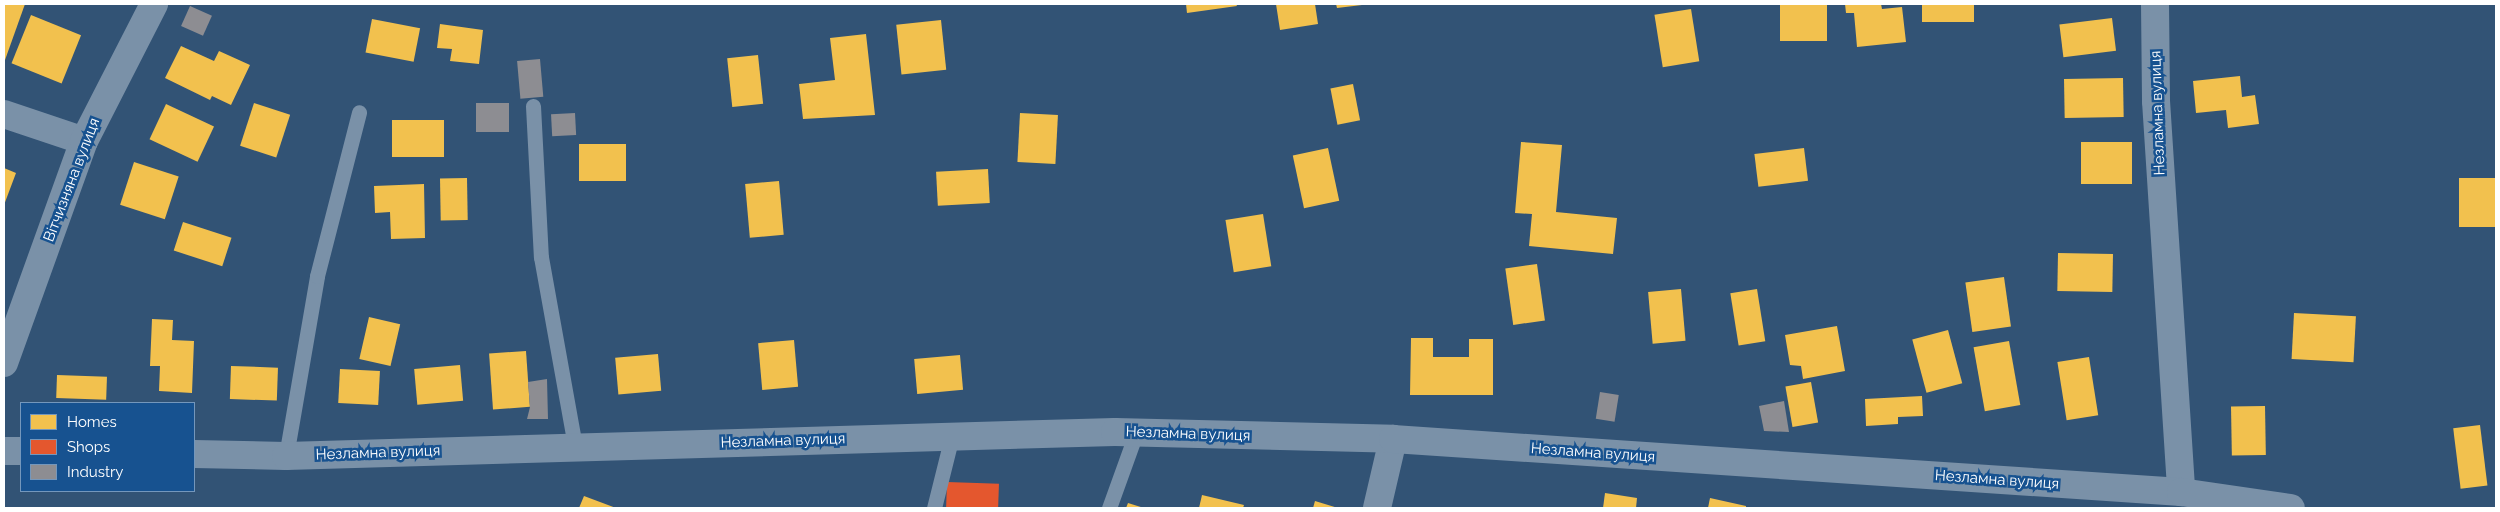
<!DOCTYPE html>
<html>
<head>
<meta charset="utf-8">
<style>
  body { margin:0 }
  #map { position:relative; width:2500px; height:512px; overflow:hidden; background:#325375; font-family:Raleway,sans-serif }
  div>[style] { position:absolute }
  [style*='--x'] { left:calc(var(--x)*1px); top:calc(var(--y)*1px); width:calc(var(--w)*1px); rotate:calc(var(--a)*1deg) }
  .homes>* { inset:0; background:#f2c14e; transform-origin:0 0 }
  .shops>* { inset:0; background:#e4572e; transform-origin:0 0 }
  .industry>* { inset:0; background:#8d8d92; transform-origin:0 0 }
  .service>* { height:15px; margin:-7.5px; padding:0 7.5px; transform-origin:7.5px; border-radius:7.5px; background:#7a91a8 }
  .minor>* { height:28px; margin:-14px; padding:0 14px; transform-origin:14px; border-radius:14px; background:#7a91a8 }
  .tertiary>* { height:28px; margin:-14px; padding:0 14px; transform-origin:14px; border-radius:14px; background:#7a91a8 }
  span { translate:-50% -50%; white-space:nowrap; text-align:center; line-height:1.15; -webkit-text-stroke:5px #175290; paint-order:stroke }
  .street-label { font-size:15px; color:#fff }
  .frame { position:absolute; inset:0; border:5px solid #fff; pointer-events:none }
  .legend { position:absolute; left:20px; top:402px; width:175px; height:90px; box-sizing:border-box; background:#175290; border:1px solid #7497bc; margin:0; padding:6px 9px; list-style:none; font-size:15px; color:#fff }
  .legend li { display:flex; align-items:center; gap:10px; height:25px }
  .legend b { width:25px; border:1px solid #7497bc }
</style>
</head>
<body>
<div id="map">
  <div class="homes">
    <i style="clip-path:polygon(4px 4px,25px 4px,5px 60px,4px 60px)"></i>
    <i style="clip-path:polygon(1186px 4px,1236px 4px,1237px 6px,1187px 13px)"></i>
    <i style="clip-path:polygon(1276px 4px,1315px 4px,1318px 24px,1280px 30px)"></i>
    <i style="clip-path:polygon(1336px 4px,1361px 4px,1362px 5px,1337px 8px)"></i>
    <i style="left:1780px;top:4px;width:47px;height:37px"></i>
    <i style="clip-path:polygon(1845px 4px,1881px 4px,1882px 9px,1902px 7px,1906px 42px,1857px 47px,1854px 13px,1846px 13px)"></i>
    <i style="left:1922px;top:4px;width:52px;height:18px"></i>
    <i style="left:1691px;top:9px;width:53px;height:37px;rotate:81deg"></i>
    <i style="left:31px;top:15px;width:54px;height:52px;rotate:22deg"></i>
    <i style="left:2112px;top:18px;width:33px;height:53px;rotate:83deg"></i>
    <i style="left:372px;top:19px;width:49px;height:34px;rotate:11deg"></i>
    <i style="left:941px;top:20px;width:50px;height:45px;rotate:84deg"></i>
    <i style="clip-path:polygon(440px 24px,483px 30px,479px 64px,450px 61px,452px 49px,437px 48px)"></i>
    <i style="clip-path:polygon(866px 34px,875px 115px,803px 119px,799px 84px,835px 80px,830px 38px)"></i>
    <i style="clip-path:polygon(181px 46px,214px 61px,219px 51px,250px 65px,231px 105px,212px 96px,210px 100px,165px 78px)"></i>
    <i style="left:758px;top:55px;width:49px;height:31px;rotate:84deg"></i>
    <i style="clip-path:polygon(2240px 76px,2242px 97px,2255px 95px,2259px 124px,2228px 128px,2226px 110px,2196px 113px,2193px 81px)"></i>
    <i style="left:2123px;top:78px;width:39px;height:59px;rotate:89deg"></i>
    <i style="left:1353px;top:84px;width:37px;height:23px;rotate:79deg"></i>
    <i style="left:254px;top:103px;width:38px;height:45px;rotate:18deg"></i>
    <i style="left:166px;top:104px;width:53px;height:39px;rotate:25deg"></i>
    <i style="left:1020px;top:113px;width:38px;height:49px;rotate:3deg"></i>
    <i style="left:392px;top:120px;width:52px;height:37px"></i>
    <i style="clip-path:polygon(1521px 142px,1562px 145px,1556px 212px,1617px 218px,1613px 254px,1529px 246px,1532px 214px,1515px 213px)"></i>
    <i style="left:2081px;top:142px;width:51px;height:42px"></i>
    <i style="left:626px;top:144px;width:37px;height:47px;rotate:90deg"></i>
    <i style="left:1328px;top:148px;width:54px;height:36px;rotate:78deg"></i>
    <i style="left:1804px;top:148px;width:33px;height:50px;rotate:83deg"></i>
    <i style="left:134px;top:162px;width:47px;height:45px;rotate:18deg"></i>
    <i style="clip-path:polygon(4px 168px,16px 173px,4px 205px)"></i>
    <i style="left:988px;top:169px;width:34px;height:52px;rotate:87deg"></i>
    <i style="left:467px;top:178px;width:42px;height:27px;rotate:89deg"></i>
    <i style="left:2496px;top:178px;width:49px;height:37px;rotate:90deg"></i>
    <i style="left:779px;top:181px;width:54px;height:34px;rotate:85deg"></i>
    <i style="clip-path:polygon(424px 184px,425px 238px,391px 239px,390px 212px,375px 213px,374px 186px)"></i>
    <i style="left:1263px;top:214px;width:53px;height:38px;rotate:81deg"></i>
    <i style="left:183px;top:222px;width:51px;height:30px;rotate:18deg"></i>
    <i style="left:2058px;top:253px;width:55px;height:38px;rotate:1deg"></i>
    <i style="left:1537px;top:264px;width:57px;height:32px;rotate:82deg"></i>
    <i style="left:2004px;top:277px;width:50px;height:39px;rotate:82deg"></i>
    <i style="left:1681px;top:289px;width:52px;height:33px;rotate:85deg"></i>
    <i style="left:1757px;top:289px;width:53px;height:27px;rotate:81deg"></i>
    <i style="left:2294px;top:313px;width:62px;height:46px;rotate:3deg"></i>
    <i style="left:369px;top:317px;width:32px;height:43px;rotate:13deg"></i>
    <i style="clip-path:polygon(152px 319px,173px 320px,172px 340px,194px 341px,192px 393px,159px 391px,160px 366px,150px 366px)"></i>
    <i style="clip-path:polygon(1837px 326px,1845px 371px,1803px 379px,1801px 366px,1790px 365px,1785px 335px)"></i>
    <i style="left:1948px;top:330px;width:55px;height:37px;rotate:75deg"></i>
    <i style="clip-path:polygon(1411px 338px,1433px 338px,1433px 357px,1469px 357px,1469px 339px,1493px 339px,1493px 395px,1410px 395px)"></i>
    <i style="left:794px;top:340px;width:47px;height:36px;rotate:85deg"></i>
    <i style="left:2009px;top:341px;width:65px;height:36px;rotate:80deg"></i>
    <i style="left:526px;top:351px;width:56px;height:37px;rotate:86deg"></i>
    <i style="left:658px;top:354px;width:37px;height:43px;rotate:85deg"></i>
    <i style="left:960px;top:355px;width:35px;height:46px;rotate:85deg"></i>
    <i style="left:2089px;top:357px;width:59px;height:32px;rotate:81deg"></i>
    <i style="left:460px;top:365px;width:36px;height:46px;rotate:85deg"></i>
    <i style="left:231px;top:366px;width:47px;height:33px;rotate:2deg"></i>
    <i style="left:340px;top:369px;width:40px;height:34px;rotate:3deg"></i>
    <i style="left:57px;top:375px;width:50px;height:23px;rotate:2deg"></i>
    <i style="left:1811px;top:382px;width:41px;height:26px;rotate:80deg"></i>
    <i style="clip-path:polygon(1922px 396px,1923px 416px,1898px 417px,1898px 424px,1866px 426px,1865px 399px)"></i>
    <i style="left:2265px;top:406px;width:49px;height:34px;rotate:89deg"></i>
    <i style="left:2480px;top:425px;width:61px;height:27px;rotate:83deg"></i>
    <i style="clip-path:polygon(1605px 493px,1637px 498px,1636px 508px,1603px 508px)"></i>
    <i style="clip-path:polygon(1202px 495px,1244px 505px,1243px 508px,1199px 508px)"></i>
    <i style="clip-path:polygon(584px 496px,616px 508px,579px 508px)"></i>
    <i style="clip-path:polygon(1710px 498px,1746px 506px,1746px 508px,1708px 508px)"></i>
    <i style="clip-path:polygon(1315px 501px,1338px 508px,1313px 508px)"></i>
    <i style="clip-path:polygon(1128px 503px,1144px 508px,1126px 508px)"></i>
  </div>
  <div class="shops">
    <i style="left:947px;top:482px;width:52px;height:26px;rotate:2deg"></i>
  </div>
  <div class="industry">
    <i style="left:190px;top:6px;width:24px;height:22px;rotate:24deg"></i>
    <i style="left:540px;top:59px;width:38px;height:23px;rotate:85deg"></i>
    <i style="left:476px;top:103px;width:33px;height:29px"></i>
    <i style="left:575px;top:113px;width:22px;height:24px;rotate:87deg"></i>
    <i style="clip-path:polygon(547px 379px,548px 419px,527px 419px,530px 407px,528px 382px)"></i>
    <i style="left:1600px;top:392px;width:19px;height:27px;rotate:9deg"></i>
    <i style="clip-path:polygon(1784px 401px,1789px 432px,1764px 431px,1759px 406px)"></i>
  </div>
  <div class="service">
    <i style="--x:533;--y:106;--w:151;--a:87"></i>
    <i style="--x:541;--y:257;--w:192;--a:79.8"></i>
    <i style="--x:286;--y:456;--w:183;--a:-80.2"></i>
    <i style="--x:317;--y:276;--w:169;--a:-75.6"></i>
    <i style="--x:934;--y:508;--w:74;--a:-76"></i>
    <i style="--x:1109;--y:508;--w:80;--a:-70.2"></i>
  </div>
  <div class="minor">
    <i style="--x:2155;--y:4;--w:97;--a:89.4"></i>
    <i style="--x:2156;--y:101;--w:392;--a:86.3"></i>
    <i style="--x:4;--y:114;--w:84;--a:18.6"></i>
    <i style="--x:1377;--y:508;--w:71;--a:-76.9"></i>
  </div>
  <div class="tertiary">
    <i style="--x:4;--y:363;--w:236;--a:-70.2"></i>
    <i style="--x:84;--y:141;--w:154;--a:-62.9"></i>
    <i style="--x:4;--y:451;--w:17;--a:0"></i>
    <i style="--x:194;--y:454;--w:92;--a:1.2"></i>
    <i style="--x:286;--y:456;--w:829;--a:-1.66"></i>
    <i style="--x:1115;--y:432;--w:278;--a:1.4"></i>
    <i style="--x:1393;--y:439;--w:790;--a:3.85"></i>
    <i style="--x:2181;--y:492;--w:111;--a:8.3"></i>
  </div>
  <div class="street-label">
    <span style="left:2158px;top:113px;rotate:-92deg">Незламна вулиця</span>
    <span style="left:72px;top:180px;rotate:-69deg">Вітчизняна вулиця</span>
    <span style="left:1188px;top:434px;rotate:2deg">Незламна вулиця</span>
    <span style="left:783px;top:441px;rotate:-2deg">Незламна вулиця</span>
    <span style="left:378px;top:453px;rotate:-2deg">Незламна вулиця</span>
    <span style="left:1593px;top:453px;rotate:4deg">Незламна вулиця</span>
    <span style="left:1997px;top:480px;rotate:4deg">Незламна вулиця</span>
  </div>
  <div class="frame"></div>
  <ul class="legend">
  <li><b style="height:14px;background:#f2c14e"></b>Homes</li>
  <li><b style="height:14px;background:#e4572e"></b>Shops</li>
  <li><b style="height:14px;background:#8d8d92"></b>Industry</li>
  </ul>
</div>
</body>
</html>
